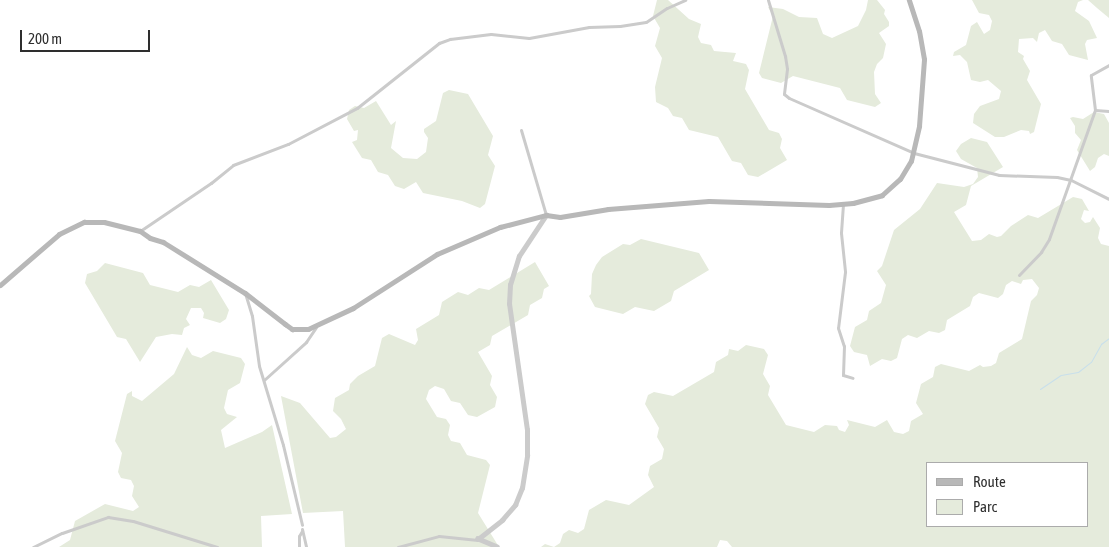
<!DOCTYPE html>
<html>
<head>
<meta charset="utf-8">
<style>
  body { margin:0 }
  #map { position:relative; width:1109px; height:547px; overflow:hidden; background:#fff; font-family:"Asap Condensed",sans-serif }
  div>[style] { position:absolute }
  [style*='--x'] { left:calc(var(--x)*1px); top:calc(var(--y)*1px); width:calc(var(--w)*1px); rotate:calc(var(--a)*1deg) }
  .green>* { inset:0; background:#e5ebdc }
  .stream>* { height:1px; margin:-0.5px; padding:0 0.5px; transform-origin:0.5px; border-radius:0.5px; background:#c8dfeb }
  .minor>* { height:3px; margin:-1.5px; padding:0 1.5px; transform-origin:1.5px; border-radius:1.5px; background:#cbcbcb }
  .tertiary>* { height:4.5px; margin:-2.25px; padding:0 2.25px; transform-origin:2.25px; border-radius:2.25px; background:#cbcbcb }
  .secondary>* { height:5px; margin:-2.5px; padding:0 2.5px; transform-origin:2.5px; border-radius:2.5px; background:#b8b8b8 }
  span { translate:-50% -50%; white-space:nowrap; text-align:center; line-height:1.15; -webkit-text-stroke:5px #fff; paint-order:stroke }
  .legend { position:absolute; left:926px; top:462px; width:162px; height:65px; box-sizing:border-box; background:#fff; border:1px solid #ababab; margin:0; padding:6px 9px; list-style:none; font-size:15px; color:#2e2e2e }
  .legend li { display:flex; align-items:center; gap:10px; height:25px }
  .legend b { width:25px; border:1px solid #ababab }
  .scale { position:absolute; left:20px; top:30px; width:130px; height:22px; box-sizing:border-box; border:2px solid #2e2e2e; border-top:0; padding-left:6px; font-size:15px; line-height:18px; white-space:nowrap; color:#2e2e2e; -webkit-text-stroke:4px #fff; paint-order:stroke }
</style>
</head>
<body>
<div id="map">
  <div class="green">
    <i style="clip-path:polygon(657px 0,668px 0,689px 19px,701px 24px,698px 37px,701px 43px,711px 45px,714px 51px,736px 53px,733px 61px,746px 64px,749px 70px,745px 89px,769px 130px,779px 133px,782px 139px,780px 148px,787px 160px,758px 177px,748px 175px,741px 163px,732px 161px,718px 137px,689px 130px,682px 118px,673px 116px,668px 108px,656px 102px,655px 87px,662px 58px,655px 46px,660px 28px,653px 16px)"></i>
    <i style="clip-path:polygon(868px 0,877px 0,885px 10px,884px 14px,889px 22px,889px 26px,879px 33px,886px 44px,883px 58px,877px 64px,874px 72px,875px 94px,881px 103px,875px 107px,847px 100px,840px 88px,793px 76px,781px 83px,762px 78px,759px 73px,773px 16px,768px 7px,783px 9px,799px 17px,817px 18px,823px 34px,832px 38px,858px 26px,866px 10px)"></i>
    <i style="clip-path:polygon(972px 0,1083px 0,1078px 2px,1075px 11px,1089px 21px,1097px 38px,1087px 40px,1085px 44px,1088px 60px,1069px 55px,1062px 44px,1052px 41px,1045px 30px,1039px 33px,1037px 42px,1033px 38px,1019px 39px,1018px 52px,1024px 56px,1023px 59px,1030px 71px,1027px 80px,1041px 104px,1034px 132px,1030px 134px,1029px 131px,1021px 130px,1004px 137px,995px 137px,973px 123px,974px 114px,980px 106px,999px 99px,1001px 91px,988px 80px,980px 82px,971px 80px,967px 62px,960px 55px,953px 56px,954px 52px,966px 45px,971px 26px,977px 22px,984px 34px,990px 30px,992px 21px,989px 15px,979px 13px)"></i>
    <i style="clip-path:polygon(1088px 0,1109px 0,1109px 18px,1097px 8px)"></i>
    <i style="clip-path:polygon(449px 90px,468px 94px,493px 136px,488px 155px,495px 166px,485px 204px,480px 208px,462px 201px,423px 193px,416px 182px,404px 189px,395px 186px,388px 175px,378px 172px,371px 160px,362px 158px,352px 142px,357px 140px,358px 130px,354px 131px,347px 119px,349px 110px,355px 106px,364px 108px,376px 101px,391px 125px,396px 121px,391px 148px,403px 158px,417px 159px,426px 152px,428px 138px,424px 132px,424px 129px,436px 121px,443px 93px)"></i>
    <i style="clip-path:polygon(1094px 112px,1104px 114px,1109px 123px,1109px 156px,1104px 154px,1098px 158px,1095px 167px,1090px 171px,1077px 150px,1081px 140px,1075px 133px,1075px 126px,1070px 118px,1073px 117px,1083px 119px)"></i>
    <i style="clip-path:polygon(evenodd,971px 138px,987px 142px,1003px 167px,971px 186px,966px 205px,954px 212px,972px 241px,981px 240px,989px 234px,997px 237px,1001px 236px,1011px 226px,1028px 215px,1038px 218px,1073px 197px,1082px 199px,1089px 211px,1084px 210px,1081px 219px,1085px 223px,1090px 222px,1093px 217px,1100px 228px,1098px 238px,1101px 244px,1109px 246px,1109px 547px,732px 547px,727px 541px,720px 540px,717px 547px,541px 547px,545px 544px,554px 547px,560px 543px,563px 534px,569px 530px,578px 533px,584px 529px,589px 510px,606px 500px,629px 505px,654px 487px,648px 475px,650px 466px,662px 459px,664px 449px,657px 437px,659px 428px,645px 404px,648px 395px,654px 392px,673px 396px,714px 372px,716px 362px,728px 355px,729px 349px,738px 351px,746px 345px,764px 349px,768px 355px,763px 374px,770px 386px,768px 395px,786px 425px,814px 432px,825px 425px,837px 426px,839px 430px,845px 432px,849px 425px,847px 420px,875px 427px,887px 420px,894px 432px,903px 434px,909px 431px,911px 421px,923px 414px,916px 403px,921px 384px,933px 377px,935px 367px,941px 364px,969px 371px,980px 365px,983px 367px,991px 366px,996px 363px,999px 353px,1022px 339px,1031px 301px,1037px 295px,1039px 288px,1032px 279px,1023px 280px,1021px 284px,1012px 281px,1006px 285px,1003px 294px,998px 298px,979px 293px,973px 297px,970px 306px,947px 320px,945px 330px,939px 333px,929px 331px,917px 338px,908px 335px,902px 339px,897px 358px,891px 361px,882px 359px,870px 366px,867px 355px,854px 352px,850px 346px,855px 327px,867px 320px,869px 311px,881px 303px,886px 285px,877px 271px,882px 266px,894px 230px,920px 209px,937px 183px,964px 187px,973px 184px,978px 177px,977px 168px,961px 159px,956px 151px,961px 144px,971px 138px,928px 463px,1088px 463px,1088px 526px,928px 526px,928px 463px)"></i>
    <i style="clip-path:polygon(641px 239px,699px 253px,709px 270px,674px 291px,671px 301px,654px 311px,635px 307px,623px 314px,595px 307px,589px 296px,591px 294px,592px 274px,596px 265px,602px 257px,623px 244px,630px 245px)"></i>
    <i style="clip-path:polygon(535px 262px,549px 286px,544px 289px,542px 298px,530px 305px,528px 315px,492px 336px,490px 345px,478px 352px,492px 376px,490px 385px,497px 397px,495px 407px,477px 417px,468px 415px,460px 403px,451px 401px,444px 389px,435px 386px,429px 390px,426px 399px,437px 417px,446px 419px,450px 425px,448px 435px,451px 441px,460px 443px,467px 455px,486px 460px,490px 465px,478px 513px,499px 547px,345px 547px,343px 511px,303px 513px,281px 396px,300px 403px,330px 438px,336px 437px,346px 429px,341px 419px,333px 411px,335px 398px,349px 390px,350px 384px,358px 376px,375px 366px,382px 338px,389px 334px,415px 345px,418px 340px,416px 329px,439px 315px,442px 302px,458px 292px,468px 295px,479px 288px,489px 290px)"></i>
    <i style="clip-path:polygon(105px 263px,143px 273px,150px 285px,178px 292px,190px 285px,199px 287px,211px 280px,229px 310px,226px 319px,220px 323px,203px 318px,204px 313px,201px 308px,191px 308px,186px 319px,190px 325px,184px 328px,182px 335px,172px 334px,156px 337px,140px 362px,126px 339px,117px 337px,85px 283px,87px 274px,97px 271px)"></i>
    <i style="clip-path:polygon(187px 347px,192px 355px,201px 358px,213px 351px,241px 358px,245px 364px,240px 383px,228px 390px,224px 408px,227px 414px,237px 417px,221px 430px,225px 448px,262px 432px,272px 425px,292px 514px,261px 516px,262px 547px,59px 547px,70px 540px,75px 521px,105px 504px,133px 511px,139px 507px,132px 496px,134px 486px,131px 480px,121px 478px,118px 472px,122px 453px,115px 441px,127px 394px,132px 391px,132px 396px,142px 401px,174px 374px)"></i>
  </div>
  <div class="stream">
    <i style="--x:1040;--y:389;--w:25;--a:-34"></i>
    <i style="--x:1061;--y:375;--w:17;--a:-10"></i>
    <i style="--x:1078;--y:372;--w:16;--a:-38"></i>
    <i style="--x:1091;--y:362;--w:21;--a:-61"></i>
    <i style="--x:1101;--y:344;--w:10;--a:-37"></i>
  </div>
  <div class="minor">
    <i style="--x:768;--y:0;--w:59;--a:73.1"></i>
    <i style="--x:785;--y:56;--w:13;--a:81"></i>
    <i style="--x:787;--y:69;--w:25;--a:97"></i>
    <i style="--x:784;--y:94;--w:6;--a:39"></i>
    <i style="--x:789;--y:98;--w:137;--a:23.7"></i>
    <i style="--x:914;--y:153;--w:88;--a:14.5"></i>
    <i style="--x:999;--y:175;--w:58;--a:2"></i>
    <i style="--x:1057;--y:177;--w:14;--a:12"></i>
    <i style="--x:1071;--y:180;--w:42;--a:26.6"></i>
    <i style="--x:1095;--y:110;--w:35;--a:-97"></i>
    <i style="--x:1091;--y:75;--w:21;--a:-29"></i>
    <i style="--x:521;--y:130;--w:89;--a:73.6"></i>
    <i style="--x:843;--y:204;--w:29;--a:94"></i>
    <i style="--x:841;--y:233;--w:39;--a:84"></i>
    <i style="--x:845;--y:272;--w:56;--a:97.1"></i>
    <i style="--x:838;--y:328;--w:19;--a:72"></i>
    <i style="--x:844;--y:346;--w:29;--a:92"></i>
    <i style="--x:843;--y:375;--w:10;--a:17"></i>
    <i style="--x:140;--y:231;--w:86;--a:-34.1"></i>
    <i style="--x:211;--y:183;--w:28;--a:-39"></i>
    <i style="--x:233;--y:165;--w:59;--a:-20.9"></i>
    <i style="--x:288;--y:144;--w:78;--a:-27.6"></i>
    <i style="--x:357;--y:108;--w:105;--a:-38.4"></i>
    <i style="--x:439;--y:43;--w:12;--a:-20"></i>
    <i style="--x:450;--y:39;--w:41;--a:-7"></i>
    <i style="--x:491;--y:34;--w:38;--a:6"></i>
    <i style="--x:529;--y:38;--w:61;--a:-10.4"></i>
    <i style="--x:589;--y:27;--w:31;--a:-2"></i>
    <i style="--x:620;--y:26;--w:26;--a:-9"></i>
    <i style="--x:646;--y:22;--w:25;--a:-34"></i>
    <i style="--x:667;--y:8;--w:20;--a:-24"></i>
    <i style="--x:1019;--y:275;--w:32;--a:-46"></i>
    <i style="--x:1041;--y:252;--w:15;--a:-58"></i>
    <i style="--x:1049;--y:239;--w:137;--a:-70.4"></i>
    <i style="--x:1095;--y:110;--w:14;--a:4"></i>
    <i style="--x:245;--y:293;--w:24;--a:73"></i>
    <i style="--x:252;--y:316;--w:50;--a:82"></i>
    <i style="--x:259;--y:366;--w:83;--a:73.1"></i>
    <i style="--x:283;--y:445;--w:82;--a:76.6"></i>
    <i style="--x:264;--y:380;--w:57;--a:-42.1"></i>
    <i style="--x:306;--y:342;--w:18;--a:-56"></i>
    <i style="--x:302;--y:529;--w:18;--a:77"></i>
    <i style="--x:33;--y:547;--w:32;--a:-26"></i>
    <i style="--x:62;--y:533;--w:49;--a:-19.2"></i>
    <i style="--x:108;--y:517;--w:25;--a:9"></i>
    <i style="--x:133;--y:521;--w:88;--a:17.2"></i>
    <i style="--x:299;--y:547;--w:11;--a:-90"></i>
    <i style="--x:299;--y:536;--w:6;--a:-59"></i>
    <i style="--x:398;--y:547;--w:42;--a:-15"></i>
    <i style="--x:439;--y:536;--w:39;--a:6"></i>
  </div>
  <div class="tertiary">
    <i style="--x:497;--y:547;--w:21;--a:-157"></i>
    <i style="--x:478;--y:539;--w:31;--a:-38"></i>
    <i style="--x:502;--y:520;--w:20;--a:-49"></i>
    <i style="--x:515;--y:505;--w:18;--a:-68"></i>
    <i style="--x:522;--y:488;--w:33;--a:-81"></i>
    <i style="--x:527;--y:455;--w:25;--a:-90"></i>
    <i style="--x:527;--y:430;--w:127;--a:-98.1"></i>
    <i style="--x:509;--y:304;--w:19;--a:-87"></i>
    <i style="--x:510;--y:285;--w:30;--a:-73"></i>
    <i style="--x:519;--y:256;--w:49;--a:-56.6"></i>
  </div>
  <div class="secondary">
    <i style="--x:0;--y:285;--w:78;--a:-40.8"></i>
    <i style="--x:59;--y:234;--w:28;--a:-26"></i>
    <i style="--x:84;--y:222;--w:20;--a:0"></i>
    <i style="--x:104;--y:222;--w:37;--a:14"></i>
    <i style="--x:140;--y:231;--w:12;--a:35"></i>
    <i style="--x:150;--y:238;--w:14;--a:17"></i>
    <i style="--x:163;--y:242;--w:97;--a:31.9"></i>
    <i style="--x:245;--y:293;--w:51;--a:37.8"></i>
    <i style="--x:285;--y:324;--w:9;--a:36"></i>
    <i style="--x:292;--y:329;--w:16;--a:0"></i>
    <i style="--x:308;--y:329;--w:50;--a:-25"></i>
    <i style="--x:353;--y:308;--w:100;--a:-32.7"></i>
    <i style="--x:437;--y:254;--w:69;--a:-23.2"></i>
    <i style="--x:500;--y:227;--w:48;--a:-14.6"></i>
    <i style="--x:546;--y:215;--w:14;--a:8"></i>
    <i style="--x:560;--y:217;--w:49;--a:-9.5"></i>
    <i style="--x:608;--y:209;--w:101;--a:-4.5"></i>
    <i style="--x:709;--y:201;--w:120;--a:1.9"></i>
    <i style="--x:829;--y:205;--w:24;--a:-5"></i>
    <i style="--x:853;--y:203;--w:30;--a:-15"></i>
    <i style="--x:882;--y:195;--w:24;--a:-42"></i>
    <i style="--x:900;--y:179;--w:21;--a:-59"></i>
    <i style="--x:911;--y:161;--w:36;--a:-77"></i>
    <i style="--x:919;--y:126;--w:67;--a:-85.7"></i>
    <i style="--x:924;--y:59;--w:28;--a:-100"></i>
    <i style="--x:919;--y:31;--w:33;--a:-108"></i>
  </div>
  <ul class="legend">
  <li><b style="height:6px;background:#b8b8b8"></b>Route</li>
  <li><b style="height:14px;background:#e5ebdc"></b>Parc</li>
  </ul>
  <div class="scale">200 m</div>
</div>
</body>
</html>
